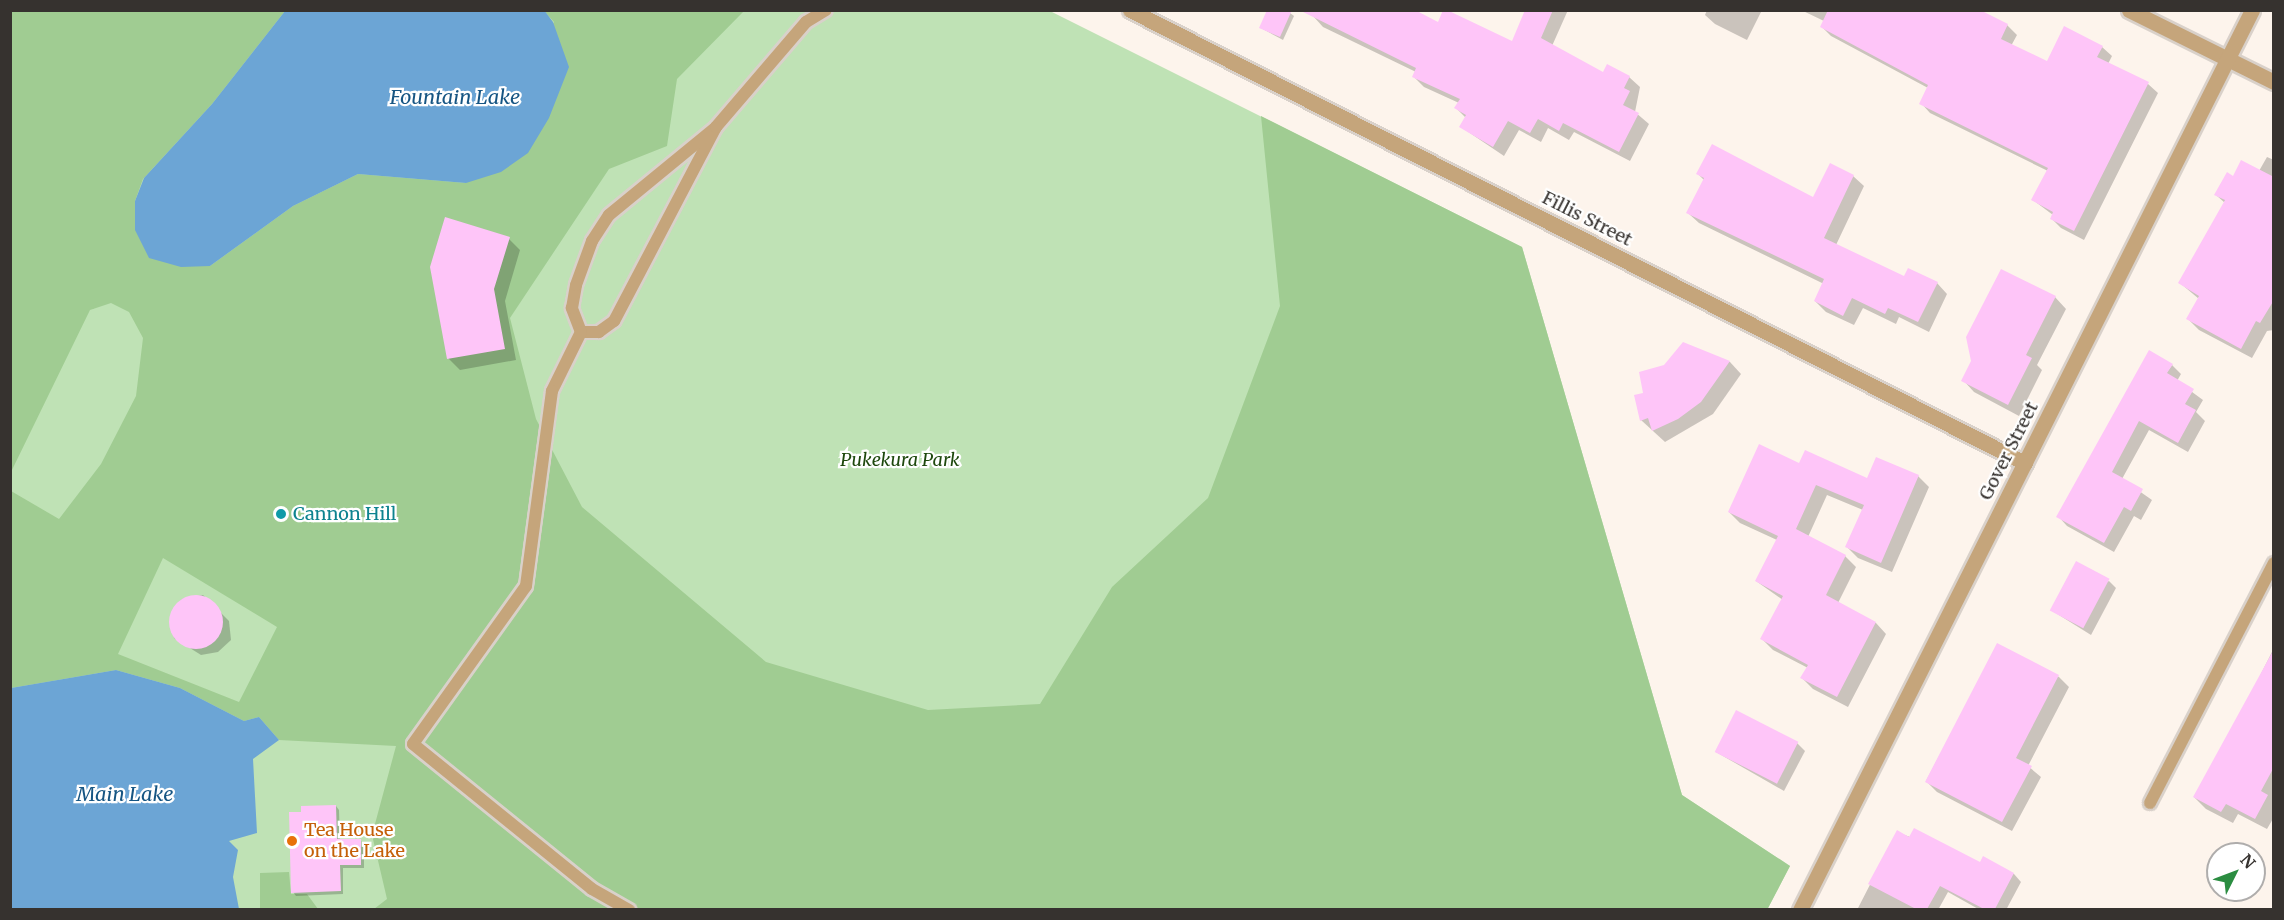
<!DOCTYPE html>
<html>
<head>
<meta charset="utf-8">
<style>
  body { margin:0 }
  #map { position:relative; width:2284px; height:920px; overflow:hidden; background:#fdf4ec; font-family:Merriweather,serif }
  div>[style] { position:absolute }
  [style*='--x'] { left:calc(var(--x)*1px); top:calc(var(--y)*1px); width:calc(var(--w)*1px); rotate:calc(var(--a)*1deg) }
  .green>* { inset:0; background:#bfe2b5 }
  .forest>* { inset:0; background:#a0cc92 }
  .water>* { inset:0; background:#6ca5d5 }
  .shadow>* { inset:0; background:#0003 }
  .building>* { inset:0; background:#fec5f8; transform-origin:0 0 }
  .round { border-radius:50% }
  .roads { filter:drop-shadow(2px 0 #d9d1ca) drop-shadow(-2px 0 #d9d1ca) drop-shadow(0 2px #d9d1ca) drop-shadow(0 -2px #d9d1ca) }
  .lane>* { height:12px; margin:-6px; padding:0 6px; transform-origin:6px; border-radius:6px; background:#c5a57b }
  .street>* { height:15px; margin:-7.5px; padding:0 7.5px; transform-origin:7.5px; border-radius:7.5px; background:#c5a57b }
  .dots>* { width:16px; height:16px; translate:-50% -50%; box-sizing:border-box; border:3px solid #fff; border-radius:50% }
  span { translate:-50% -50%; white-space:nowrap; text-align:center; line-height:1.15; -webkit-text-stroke:4.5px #fff; paint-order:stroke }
  .street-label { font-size:18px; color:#36322f }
  .park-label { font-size:18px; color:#1e480d; font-style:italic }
  .culture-label { font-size:18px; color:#0d838f }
  .left { translate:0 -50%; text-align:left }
  .food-label { font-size:18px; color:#c56008 }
  .water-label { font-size:20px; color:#165583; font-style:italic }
  .frame { position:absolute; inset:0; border:12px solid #36322f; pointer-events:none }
  .north { position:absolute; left:2206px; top:842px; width:60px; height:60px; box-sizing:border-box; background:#fff; border:2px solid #afadac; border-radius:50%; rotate:48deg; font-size:16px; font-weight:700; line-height:24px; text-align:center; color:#36322f }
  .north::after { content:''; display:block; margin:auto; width:21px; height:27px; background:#2b8d41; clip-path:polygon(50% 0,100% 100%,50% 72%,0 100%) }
</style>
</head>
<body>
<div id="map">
  <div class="green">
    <i style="clip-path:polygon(10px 11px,1050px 11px,1522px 247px,1682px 795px,1790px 866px,1767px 910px,11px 909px)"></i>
  </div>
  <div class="forest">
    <i style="clip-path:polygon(evenodd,11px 11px,285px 11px,212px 104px,143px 179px,135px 201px,210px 266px,293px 206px,358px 174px,466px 183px,554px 22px,544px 11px,744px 11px,677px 79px,667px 146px,609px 169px,510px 318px,536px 419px,582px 507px,766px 662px,928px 710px,1040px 704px,1112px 587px,1208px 498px,1280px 306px,1261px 116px,1522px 247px,1682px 795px,1790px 866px,1767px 910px,374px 909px,387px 899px,372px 835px,396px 746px,279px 740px,259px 717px,244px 721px,180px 688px,116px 670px,11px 688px,11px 491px,59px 519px,101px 464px,136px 396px,143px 338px,129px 312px,111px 303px,90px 310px,11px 472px,11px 11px,163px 558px,277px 627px,239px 702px,118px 654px,163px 558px)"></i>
    <i style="clip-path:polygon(289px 872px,291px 894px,307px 894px,318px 909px,260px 909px,260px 873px)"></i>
  </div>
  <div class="water">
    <i style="clip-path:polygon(544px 10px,553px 22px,569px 67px,549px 118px,528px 153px,501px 172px,466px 183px,358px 174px,293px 206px,210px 266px,181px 267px,149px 258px,135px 230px,135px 201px,144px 178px,212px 104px,285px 11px)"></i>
    <i style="clip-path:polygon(116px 670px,180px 688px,244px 721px,259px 717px,279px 740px,253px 759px,257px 833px,229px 841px,238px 850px,233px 877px,239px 909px,11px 909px,11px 688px)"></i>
  </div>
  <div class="shadow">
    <i style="clip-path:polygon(1286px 10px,1294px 16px,1283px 40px,1261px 28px)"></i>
    <i style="clip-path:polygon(1527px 10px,1568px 10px,1552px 46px,1603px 74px,1629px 77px,1640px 87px,1635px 112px,1649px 124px,1630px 161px,1574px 132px,1569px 140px,1548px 128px,1541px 142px,1519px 130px,1504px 156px,1461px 127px,1466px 118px,1456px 108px,1459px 103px,1424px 87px,1414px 77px,1416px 72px,1323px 27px,1313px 16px,1438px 24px,1512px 43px)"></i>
    <i style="clip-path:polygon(1707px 10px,1762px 10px,1747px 40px,1715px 24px,1705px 15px)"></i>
    <i style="clip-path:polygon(1801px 10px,1977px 10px,2007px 25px,2017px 35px,2011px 46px,2048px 63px,2102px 47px,2112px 56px,2108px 64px,2148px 84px,2158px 93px,2084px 240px,2061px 228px,2052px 219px,2053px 215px,2033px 200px,2048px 171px,1930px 113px,1921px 103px,1928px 88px,1831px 36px,1822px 27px,1824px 21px)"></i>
    <i style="clip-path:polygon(2267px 157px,2274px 160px,2274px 330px,2267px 331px,2252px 358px,2199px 330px,2188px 319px,2199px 299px,2180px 283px,2225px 203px,2216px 195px,2234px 178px,2259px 171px)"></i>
    <i style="clip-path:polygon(1698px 174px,1814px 199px,1853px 176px,1864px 186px,1836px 245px,1905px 278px,1937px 283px,1947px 294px,1929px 332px,1899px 317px,1896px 324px,1863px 308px,1854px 325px,1826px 312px,1815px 301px,1824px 284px,1699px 223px,1688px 213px,1705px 181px)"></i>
    <i style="clip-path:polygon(509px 239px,520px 250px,505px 301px,516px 360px,460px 370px,449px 359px,432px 267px)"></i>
    <i style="clip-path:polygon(2055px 297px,2066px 309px,2037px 365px,2042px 370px,2019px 416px,1974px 392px,1963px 380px)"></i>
    <i style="clip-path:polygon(1683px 344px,1730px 362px,1741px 374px,1713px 414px,1665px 442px,1641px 420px,1645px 395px)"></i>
    <i style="clip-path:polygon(2172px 365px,2181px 374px,2177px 381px,2203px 400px,2196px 412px,2205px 421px,2188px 452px,2149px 430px,2122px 479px,2152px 500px,2141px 520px,2134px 516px,2114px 552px,2067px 526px,2058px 516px)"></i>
    <i style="clip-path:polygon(1800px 465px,1867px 480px,1918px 476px,1929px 487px,1892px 572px,1858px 558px,1847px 547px,1863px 510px,1827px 495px,1808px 537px,1845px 556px,1856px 567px,1838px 603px,1876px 623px,1886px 634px,1848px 707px,1813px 689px,1802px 678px,1808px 668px,1773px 650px,1762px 639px,1783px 600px,1756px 581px,1777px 540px,1740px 523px,1729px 512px)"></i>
    <i style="clip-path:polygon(2109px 581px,2116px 588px,2091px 635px,2051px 610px)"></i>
    <i style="clip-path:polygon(203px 595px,229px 621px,231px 640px,218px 652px,201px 655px,174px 638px,170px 617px,182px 599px)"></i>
    <i style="clip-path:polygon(1998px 645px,2059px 677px,2069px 687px,2028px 766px,2041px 777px,2012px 831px,1937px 792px,1926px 781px)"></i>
    <i style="clip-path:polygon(2274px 648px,2274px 817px,2267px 829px,2238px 814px,2233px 823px,2206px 809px,2194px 797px,2212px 771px)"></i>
    <i style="clip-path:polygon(1797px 743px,1805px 751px,1784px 791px,1716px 752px)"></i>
    <i style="clip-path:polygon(336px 806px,339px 810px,340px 841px,360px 840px,364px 844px,364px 868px,343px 868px,343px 894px,296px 896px,293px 892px)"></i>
    <i style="clip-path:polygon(1897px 832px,1980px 864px,1984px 858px,2014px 874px,2021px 882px,2006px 910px,1980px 910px,1948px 892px,1938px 910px,1857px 910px)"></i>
  </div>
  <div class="building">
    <i style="clip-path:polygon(1267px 10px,1292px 10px,1280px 37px,1259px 28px)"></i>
    <i style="clip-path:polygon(1299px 10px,1415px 10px,1438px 22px,1443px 10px,1447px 10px,1512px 41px,1525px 10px,1553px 10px,1541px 38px,1603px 72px,1607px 64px,1630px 76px,1624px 88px,1630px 91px,1623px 105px,1639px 113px,1619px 152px,1563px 123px,1559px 131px,1538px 119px,1530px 133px,1508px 121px,1493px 147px,1459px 127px,1466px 115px,1454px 108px,1460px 99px,1412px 77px,1416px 68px)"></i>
    <i style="clip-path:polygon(1828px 10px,1980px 10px,2008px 24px,2001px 39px,2047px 61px,2064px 26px,2103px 46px,2097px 57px,2149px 82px,2074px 231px,2050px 219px,2053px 212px,2031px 200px,2048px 168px,1919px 104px,1928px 85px,1820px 27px)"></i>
    <i style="clip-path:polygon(1712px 144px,1813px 197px,1830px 163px,1854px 175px,1824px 238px,1904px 276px,1908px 268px,1938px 282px,1918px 322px,1888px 308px,1885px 314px,1852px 298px,1843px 316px,1814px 301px,1824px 279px,1686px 213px,1704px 178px,1696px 174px)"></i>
    <i style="clip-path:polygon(2241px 160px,2274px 177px,2274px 300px,2260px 323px,2256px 321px,2241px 349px,2186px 319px,2199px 296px,2178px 283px,2225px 200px,2214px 195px,2227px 172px,2233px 176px)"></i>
    <i style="clip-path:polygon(445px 217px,510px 237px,494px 289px,505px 349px,447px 359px,430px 267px)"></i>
    <i style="clip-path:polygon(2001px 269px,2056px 296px,2026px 355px,2032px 358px,2008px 405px,1961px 381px,1971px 361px,1966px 337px)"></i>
    <i style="clip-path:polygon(1683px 342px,1730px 361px,1701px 402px,1678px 419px,1652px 431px,1648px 418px,1640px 421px,1634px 395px,1643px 393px,1639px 372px,1664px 365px)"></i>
    <i style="clip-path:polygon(2149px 350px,2173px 364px,2167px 373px,2194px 389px,2185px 404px,2196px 410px,2178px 443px,2139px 421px,2112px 472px,2143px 489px,2131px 511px,2124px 507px,2104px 543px,2056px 517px)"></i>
    <i style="clip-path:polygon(1759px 444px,1799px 463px,1805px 450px,1867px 478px,1876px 457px,1919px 475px,1881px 563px,1845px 547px,1864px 505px,1816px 485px,1796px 529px,1846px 555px,1826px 595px,1876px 622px,1837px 697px,1800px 678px,1808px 665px,1760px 639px,1783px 596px,1755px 581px,1778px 536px,1728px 512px)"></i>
    <i style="left:2076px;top:561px;width:38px;height:56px;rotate:28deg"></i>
    <i class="round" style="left:169px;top:595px;width:54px;height:54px"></i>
    <i style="clip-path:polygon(1997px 643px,2059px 675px,2016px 758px,2032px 766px,2002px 822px,1925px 782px)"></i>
    <i style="clip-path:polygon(2274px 649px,2274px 767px,2261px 791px,2268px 795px,2255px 819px,2226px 804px,2221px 812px,2193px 797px)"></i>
    <i style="left:1736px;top:710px;width:70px;height:47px;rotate:27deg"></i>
    <i style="clip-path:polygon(336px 805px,337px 839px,361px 839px,361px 865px,340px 865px,341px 891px,291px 893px,289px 812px,301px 812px,301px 806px)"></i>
    <i style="clip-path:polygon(1914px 828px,1980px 862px,1983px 856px,2014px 873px,1995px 909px,1984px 909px,1940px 886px,1927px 909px,1916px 909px,1868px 884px,1897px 830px,1909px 837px)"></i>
  </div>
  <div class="roads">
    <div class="lane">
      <i style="--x:716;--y:127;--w:219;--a:117.7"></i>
      <i style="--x:614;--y:321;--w:19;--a:144"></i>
      <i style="--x:599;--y:332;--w:18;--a:180"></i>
      <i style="--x:581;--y:332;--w:26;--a:-111"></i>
      <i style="--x:572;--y:308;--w:23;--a:-80"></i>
      <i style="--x:576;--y:285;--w:47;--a:-70"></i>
      <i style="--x:592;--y:241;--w:31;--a:-57"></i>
      <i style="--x:609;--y:215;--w:139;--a:-39.4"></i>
      <i style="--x:716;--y:127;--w:138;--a:-49.4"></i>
      <i style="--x:806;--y:22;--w:23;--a:-31"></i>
      <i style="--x:581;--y:332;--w:66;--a:116.2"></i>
      <i style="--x:552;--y:391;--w:197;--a:97.6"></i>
      <i style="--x:526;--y:586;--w:194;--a:125.6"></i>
      <i style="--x:413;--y:744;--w:230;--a:39"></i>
      <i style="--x:592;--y:889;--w:43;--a:29.6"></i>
      <i style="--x:2150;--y:803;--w:270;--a:-62.7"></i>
    </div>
    <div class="street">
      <i style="--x:1130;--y:10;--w:1003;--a:26.85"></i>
      <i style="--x:2129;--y:10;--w:162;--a:26.4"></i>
      <i style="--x:1800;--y:910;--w:1007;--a:-63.33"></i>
    </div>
  </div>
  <div class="dots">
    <i style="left:281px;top:514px;background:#0f9aa8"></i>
    <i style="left:292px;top:841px;background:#e8710a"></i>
  </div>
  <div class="street-label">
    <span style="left:1587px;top:219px;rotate:27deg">Fillis Street</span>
    <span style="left:2009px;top:451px;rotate:-63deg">Gover Street</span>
  </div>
  <div class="park-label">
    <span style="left:900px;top:460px">Pukekura Park</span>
  </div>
  <div class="culture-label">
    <span class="left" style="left:293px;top:514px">Cannon Hill</span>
  </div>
  <div class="food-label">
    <span class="left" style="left:304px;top:841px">Tea House<br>on the Lake</span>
  </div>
  <div class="water-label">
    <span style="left:455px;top:96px">Fountain Lake</span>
    <span style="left:125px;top:793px">Main Lake</span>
  </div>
  <div class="frame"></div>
  <div class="north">N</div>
</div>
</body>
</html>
